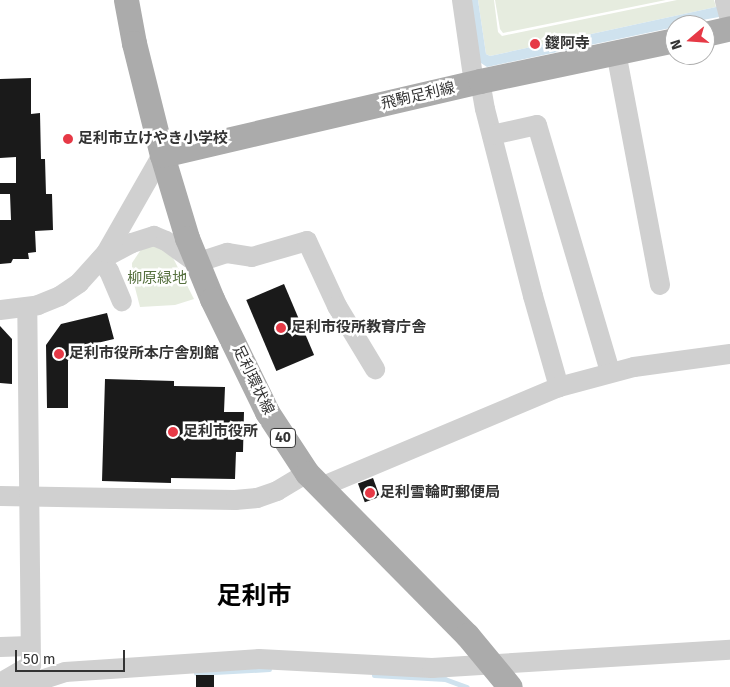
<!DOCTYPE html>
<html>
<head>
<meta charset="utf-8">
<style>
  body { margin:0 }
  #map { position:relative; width:730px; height:687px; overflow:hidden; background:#fff; font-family:"Fira Sans","Noto Sans JP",sans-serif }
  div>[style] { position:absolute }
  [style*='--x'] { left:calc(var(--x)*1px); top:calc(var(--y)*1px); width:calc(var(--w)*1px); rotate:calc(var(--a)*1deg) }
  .green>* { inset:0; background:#e6ecdf }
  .water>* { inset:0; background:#cfe2ee }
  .stream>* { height:4.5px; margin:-2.25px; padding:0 2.25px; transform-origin:2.25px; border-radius:2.25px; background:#cfe2ee }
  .building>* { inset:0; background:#1a1a1a; transform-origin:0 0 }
  .minor>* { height:20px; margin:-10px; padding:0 10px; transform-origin:10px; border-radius:10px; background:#d0d0d0 }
  .major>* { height:25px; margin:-12.5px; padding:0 12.5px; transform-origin:12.5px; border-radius:12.5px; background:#ababab }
  .dots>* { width:14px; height:14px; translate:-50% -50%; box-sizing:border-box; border:2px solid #fff; border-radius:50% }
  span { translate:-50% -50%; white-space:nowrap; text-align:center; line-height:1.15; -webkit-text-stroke:5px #fff; paint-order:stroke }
  .shield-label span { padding:1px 4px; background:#fff; border:1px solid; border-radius:4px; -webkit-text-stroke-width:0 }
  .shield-label { font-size:14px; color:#333; font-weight:700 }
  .poi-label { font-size:15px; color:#333; font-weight:700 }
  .left { translate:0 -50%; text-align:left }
  .street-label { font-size:15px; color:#333 }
  .park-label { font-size:15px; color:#56703f }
  .town-label { font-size:25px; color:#000; font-weight:700 }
  .north { position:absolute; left:665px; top:15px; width:50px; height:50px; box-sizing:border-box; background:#fff; border:1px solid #adadad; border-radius:50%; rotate:252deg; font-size:14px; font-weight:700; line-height:20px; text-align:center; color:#333 }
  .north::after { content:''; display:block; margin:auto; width:18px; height:22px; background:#e63946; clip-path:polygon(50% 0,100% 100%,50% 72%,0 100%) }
  .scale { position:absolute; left:15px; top:650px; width:110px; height:22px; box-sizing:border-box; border:2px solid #333; border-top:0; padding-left:6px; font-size:15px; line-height:18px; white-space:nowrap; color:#333; -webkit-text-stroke:4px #fff; paint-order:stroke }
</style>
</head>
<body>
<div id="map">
  <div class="green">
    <i style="clip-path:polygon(478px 0,494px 0,498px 32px,502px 36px,677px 0,714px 0,716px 7px,490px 56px,486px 54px)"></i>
    <i style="clip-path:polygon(495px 0,666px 0,503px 33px,500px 29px)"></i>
    <i style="clip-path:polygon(151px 245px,170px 252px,194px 299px,175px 305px,140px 307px,132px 276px,132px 263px,142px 248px)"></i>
  </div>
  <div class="water">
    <i style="clip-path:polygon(468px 0,478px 0,486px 54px,490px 56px,716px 7px,730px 1px,730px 15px,675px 25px,675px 27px,487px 67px,478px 61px)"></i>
  </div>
  <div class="stream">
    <i style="--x:196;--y:673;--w:73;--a:-3.1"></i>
    <i style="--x:374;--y:675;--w:71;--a:3.2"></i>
    <i style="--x:445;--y:679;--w:23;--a:20"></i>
  </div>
  <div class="building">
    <i style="clip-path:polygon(31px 78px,31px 114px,40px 113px,41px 159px,45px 159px,46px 194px,52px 194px,53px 230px,35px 231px,36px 252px,28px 253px,29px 259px,13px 259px,11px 263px,0 264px,0 220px,11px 220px,10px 194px,0 194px,0 183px,16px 183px,16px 157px,0 158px,0 79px)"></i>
    <i style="left:284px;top:284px;width:77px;height:41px;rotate:67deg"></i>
    <i style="clip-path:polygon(107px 313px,114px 339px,76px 348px,68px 361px,68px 408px,47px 408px,46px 345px,61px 324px)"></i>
    <i style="clip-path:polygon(0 326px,12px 339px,12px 384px,0 383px)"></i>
    <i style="clip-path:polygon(105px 379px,174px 381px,174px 386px,225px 387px,224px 412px,244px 412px,243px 452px,236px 452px,235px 479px,171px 478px,171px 483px,102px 481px)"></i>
    <i style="left:373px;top:478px;width:20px;height:16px;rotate:70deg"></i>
    <i style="left:214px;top:675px;width:12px;height:18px;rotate:90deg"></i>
  </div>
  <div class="minor">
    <i style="--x:462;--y:0;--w:84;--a:81.8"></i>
    <i style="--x:725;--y:1;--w:20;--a:75"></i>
    <i style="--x:616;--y:52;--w:237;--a:79.3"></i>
    <i style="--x:480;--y:81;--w:28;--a:80"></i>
    <i style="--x:485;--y:109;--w:193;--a:75.6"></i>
    <i style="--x:533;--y:296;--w:95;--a:74.1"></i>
    <i style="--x:492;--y:135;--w:46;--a:-12.5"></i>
    <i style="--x:537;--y:125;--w:258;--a:73.5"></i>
    <i style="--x:100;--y:260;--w:36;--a:-28"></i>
    <i style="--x:132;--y:243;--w:23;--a:-18"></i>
    <i style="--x:154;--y:236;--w:13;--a:23"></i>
    <i style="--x:166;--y:241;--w:37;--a:36"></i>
    <i style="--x:196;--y:263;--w:33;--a:-18"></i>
    <i style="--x:227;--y:253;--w:25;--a:9"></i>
    <i style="--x:252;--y:257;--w:57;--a:-16.2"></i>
    <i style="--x:307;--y:241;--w:72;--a:65.2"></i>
    <i style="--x:337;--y:306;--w:74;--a:58.9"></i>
    <i style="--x:100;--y:260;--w:14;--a:51"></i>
    <i style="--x:109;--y:271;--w:33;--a:67"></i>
    <i style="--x:0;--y:310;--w:38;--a:-7"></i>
    <i style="--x:38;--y:305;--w:24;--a:-22"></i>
    <i style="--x:60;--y:296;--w:23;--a:-34"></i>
    <i style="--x:79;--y:283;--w:40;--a:-48"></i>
    <i style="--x:106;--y:253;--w:113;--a:-60.3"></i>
    <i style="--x:321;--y:487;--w:258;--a:-22.8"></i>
    <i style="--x:559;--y:387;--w:78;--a:-14.9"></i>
    <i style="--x:634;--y:367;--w:97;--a:-7.7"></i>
    <i style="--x:0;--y:496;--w:235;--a:1"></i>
    <i style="--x:235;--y:500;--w:22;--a:-5"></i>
    <i style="--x:257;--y:498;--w:21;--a:-19"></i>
    <i style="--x:277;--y:491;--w:35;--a:-31"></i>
    <i style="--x:0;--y:647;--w:30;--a:-2"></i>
    <i style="--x:0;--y:683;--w:36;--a:-30"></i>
    <i style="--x:31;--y:665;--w:357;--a:-90.6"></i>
    <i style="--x:20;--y:687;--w:47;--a:-18.4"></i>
    <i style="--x:65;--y:672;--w:194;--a:-3.8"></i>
    <i style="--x:259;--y:659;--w:173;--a:3"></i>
    <i style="--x:432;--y:668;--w:299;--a:-3.5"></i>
  </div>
  <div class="major">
    <i style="--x:126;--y:0;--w:44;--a:79.5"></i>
    <i style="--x:134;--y:43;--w:115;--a:76"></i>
    <i style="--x:162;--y:155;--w:87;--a:73.2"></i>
    <i style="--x:187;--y:238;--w:66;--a:67.7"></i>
    <i style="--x:212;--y:299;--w:126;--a:64"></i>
    <i style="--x:267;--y:412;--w:73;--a:56.7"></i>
    <i style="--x:307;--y:473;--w:228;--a:45.4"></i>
    <i style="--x:467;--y:635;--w:67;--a:50.4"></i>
    <i style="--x:705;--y:34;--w:26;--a:-13"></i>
    <i style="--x:162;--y:155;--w:326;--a:-13.1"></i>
    <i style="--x:480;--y:81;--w:199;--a:-11.9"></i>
  </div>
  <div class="dots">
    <i style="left:535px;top:44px;background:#e63946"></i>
    <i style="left:68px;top:139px;background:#e63946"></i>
    <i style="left:281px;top:328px;background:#e63946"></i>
    <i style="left:59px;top:354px;background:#e63946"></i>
    <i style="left:173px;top:432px;background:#e63946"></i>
    <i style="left:370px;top:493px;background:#e63946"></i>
  </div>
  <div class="shield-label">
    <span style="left:283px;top:438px">40</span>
  </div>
  <div class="poi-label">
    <span class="left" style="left:545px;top:44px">鑁阿寺</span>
    <span class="left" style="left:78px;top:139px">足利市立けやき小学校</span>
    <span class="left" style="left:291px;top:328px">足利市役所教育庁舎</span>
    <span class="left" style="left:69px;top:354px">足利市役所本庁舎別館</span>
    <span class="left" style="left:183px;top:432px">足利市役所</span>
    <span class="left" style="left:380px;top:493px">足利雪輪町郵便局</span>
  </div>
  <div class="street-label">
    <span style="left:418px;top:96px;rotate:-13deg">飛駒足利線</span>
    <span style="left:253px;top:380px;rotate:64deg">足利環状線</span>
  </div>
  <div class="park-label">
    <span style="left:157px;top:279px">柳原緑地</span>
  </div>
  <div class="town-label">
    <span style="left:254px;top:596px">足利市</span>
  </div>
  <div class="north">N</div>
  <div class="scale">50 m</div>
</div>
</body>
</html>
